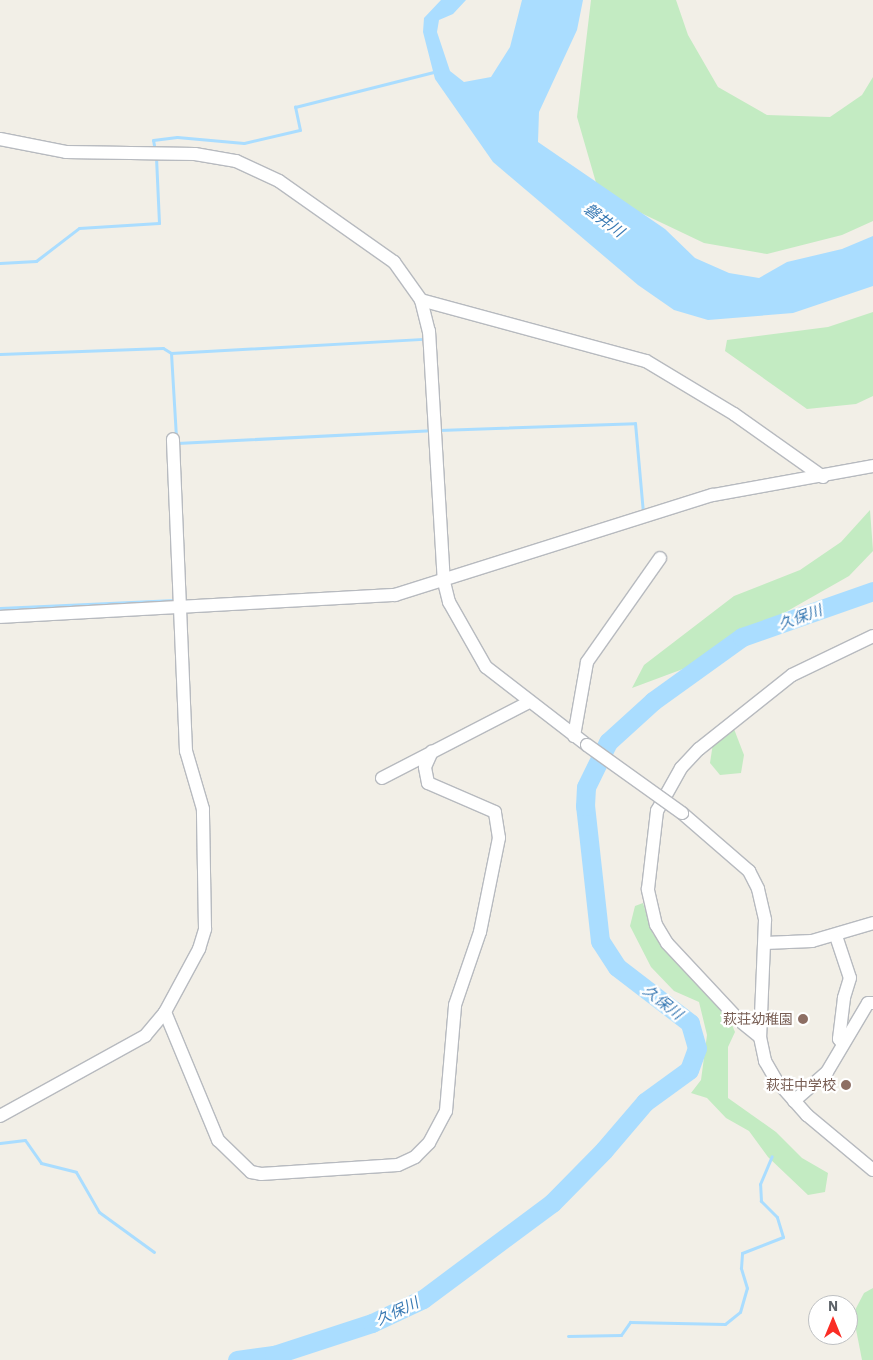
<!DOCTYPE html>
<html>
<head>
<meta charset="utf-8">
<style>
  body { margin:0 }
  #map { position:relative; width:873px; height:1360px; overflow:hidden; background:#f2efe7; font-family:"IBM Plex Sans","Noto Sans JP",sans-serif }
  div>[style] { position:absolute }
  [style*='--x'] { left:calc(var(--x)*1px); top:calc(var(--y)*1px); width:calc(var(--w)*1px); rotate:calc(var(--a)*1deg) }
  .green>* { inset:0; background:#c3ebc2 }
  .water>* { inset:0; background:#adf }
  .stream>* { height:3px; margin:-1.5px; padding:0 1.5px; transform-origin:1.5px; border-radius:1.5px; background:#adf }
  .river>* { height:19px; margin:-9.5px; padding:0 9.5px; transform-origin:9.5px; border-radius:9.5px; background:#adf }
  .roads { filter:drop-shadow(1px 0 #b7babf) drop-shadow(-1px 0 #b7babf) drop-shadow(0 1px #b7babf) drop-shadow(0 -1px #b7babf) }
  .minor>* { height:12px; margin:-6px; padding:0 6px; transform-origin:6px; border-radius:6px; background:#fff }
  .bridges { filter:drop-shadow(1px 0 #b7babf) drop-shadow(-1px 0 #b7babf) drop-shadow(0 1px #b7babf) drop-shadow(0 -1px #b7babf) }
  .minor-bridge>* { height:12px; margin:-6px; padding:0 6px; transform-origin:6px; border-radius:6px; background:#fff }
  .dots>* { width:14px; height:14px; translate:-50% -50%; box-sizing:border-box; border:2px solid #fff; border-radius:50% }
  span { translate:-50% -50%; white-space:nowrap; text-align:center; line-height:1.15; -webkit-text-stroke:4.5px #fff; paint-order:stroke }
  .education-label { font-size:14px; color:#785e54 }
  .right { translate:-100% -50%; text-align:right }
  .water-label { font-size:15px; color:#3879b3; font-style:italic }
  .north { position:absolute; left:808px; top:1295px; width:50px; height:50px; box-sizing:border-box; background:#fff; border:1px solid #bfc1c3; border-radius:50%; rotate:0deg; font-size:14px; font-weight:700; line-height:20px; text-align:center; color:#5e6369 }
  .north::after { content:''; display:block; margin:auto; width:18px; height:22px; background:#fa2d25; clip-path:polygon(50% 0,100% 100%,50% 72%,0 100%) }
</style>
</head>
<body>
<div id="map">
  <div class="green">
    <i style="clip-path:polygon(591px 0,676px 0,688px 35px,718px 87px,767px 115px,830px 117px,862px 95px,873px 77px,873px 221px,842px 235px,767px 254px,704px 243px,599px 193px,577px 117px)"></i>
    <i style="clip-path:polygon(873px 312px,873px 396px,856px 404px,807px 409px,725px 351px,727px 340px,828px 327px)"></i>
    <i style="clip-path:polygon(870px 510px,873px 551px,849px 576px,691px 666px,632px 688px,644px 665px,734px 596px,800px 570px,841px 542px)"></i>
    <i style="clip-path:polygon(734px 729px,744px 755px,741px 773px,720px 775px,710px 763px,713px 743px)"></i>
    <i style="clip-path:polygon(643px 903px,653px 934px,728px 1015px,735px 1032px,728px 1047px,728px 1098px,776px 1132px,802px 1158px,828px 1173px,825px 1192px,808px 1195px,768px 1157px,749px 1131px,726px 1118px,707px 1098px,691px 1093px,701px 1080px,707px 1035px,699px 1002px,674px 991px,651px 967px,630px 926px,635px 906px)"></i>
    <i style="clip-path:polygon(873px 1288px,873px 1360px,862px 1360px,853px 1314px,864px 1293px)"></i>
  </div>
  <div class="water">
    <i style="clip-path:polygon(441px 0,466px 0,453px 14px,439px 20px,437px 32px,450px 71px,464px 82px,491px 77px,510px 47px,522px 0,583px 0,577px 30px,539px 112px,538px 142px,665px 229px,695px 258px,729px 273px,759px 278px,787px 262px,842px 249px,873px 236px,873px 286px,793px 313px,708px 320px,674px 310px,638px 285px,493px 162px,435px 79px,423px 32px,424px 18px)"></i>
  </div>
  <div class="stream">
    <i style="--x:155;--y:151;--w:11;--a:-100"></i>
    <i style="--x:153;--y:140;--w:24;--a:-7"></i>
    <i style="--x:177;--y:137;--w:67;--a:5.1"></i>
    <i style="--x:244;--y:143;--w:57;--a:-13.1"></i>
    <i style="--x:300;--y:130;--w:24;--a:-102"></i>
    <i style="--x:295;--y:107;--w:146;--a:-14.2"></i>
    <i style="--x:0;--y:263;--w:36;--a:-3"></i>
    <i style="--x:36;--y:261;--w:54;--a:-37.5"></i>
    <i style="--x:79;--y:228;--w:80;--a:-3.6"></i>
    <i style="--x:159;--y:223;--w:66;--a:-92.6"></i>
    <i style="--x:171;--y:353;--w:84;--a:86.6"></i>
    <i style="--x:0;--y:354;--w:163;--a:-2.1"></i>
    <i style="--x:163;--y:348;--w:9;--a:32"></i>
    <i style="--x:171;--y:353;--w:253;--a:-3.2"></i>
    <i style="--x:439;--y:430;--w:196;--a:-2"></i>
    <i style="--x:635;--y:423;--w:90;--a:84.9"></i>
    <i style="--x:177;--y:443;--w:254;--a:-2.9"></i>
    <i style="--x:0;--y:608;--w:175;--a:-2.6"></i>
    <i style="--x:0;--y:1143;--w:25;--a:-7"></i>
    <i style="--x:25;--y:1140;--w:28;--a:55"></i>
    <i style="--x:41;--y:1163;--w:36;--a:14"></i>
    <i style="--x:76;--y:1172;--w:46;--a:60.1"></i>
    <i style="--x:99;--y:1212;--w:68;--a:36"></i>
    <i style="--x:568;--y:1336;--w:53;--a:-1.1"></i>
    <i style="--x:621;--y:1335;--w:16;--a:-55"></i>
    <i style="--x:630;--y:1322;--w:95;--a:1.2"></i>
    <i style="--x:725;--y:1324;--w:19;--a:-39"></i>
    <i style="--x:740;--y:1312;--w:25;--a:-74"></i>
    <i style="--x:747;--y:1288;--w:21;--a:-107"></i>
    <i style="--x:741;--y:1268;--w:15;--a:-86"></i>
    <i style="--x:742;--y:1253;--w:44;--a:-21.3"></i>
    <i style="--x:783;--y:1237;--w:21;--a:-107"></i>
    <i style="--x:777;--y:1217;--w:23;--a:-135"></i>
    <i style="--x:761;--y:1201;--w:17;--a:-93"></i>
    <i style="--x:760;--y:1184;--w:30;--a:-67"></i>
  </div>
  <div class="river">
    <i style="--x:237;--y:1360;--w:37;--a:-8"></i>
    <i style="--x:274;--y:1355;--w:103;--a:-18.1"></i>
    <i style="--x:372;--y:1323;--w:56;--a:-25.2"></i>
    <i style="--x:423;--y:1299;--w:161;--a:-36.7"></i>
    <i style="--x:552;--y:1203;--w:74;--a:-45.5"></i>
    <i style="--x:604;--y:1150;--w:63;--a:-49.5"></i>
    <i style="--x:645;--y:1102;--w:54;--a:-36"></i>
    <i style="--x:689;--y:1070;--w:23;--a:-70"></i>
    <i style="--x:697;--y:1048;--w:26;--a:-106"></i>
    <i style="--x:690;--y:1023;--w:92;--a:-142.5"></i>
    <i style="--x:617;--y:967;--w:31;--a:-123"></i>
    <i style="--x:600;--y:941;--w:136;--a:-96.3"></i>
    <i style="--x:585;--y:806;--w:19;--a:-87"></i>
    <i style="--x:586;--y:787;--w:50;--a:-63.9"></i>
    <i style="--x:608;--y:742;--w:61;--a:-42.3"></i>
    <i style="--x:653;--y:701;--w:110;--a:-35.7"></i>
    <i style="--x:742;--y:637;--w:139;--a:-19.3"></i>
  </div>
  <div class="roads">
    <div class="minor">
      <i style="--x:0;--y:139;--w:67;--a:11.1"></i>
      <i style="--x:66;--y:152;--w:129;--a:0.9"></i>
      <i style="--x:195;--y:154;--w:42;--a:9.7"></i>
      <i style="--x:236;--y:161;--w:47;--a:24.9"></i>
      <i style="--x:279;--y:181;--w:141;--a:35.2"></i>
      <i style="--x:394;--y:262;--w:47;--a:54.6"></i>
      <i style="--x:421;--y:300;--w:32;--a:76"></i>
      <i style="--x:429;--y:331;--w:251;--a:86.6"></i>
      <i style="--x:444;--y:582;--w:21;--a:76"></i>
      <i style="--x:449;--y:602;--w:75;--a:60.4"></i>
      <i style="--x:486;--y:667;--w:128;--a:37.7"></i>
      <i style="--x:421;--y:300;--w:233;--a:15.2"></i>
      <i style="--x:646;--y:361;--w:103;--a:31.1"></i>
      <i style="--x:734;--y:414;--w:109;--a:35.3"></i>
      <i style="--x:0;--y:617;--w:396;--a:-3.2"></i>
      <i style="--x:395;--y:595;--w:333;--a:-17.5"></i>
      <i style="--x:713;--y:495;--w:163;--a:-10.3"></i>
      <i style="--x:574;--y:736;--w:75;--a:-80"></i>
      <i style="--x:587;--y:662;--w:127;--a:-54.9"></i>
      <i style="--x:382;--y:778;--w:163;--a:-27.3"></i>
      <i style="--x:682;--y:813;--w:89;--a:40.9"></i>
      <i style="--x:749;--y:871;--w:20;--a:63"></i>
      <i style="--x:758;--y:889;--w:32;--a:77"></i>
      <i style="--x:765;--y:920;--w:117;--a:92.4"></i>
      <i style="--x:760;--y:1037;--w:25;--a:78"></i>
      <i style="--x:765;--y:1061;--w:22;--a:60"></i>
      <i style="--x:776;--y:1080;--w:47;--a:48.5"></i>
      <i style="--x:807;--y:1115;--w:86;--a:39.8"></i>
      <i style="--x:836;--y:936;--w:44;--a:71.6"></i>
      <i style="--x:850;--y:978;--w:21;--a:107"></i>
      <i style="--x:844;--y:998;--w:41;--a:97"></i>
      <i style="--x:839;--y:1039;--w:5;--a:53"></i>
      <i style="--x:765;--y:943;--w:47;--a:-2.4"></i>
      <i style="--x:812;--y:941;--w:64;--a:-16.4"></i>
      <i style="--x:165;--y:1012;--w:139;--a:67.5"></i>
      <i style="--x:218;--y:1140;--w:46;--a:44.1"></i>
      <i style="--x:251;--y:1172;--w:10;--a:11"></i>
      <i style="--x:261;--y:1174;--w:137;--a:-3.8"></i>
      <i style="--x:398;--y:1165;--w:19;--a:-25"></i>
      <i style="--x:415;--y:1157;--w:20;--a:-45"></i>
      <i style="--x:429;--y:1143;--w:36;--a:-62"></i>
      <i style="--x:446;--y:1111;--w:106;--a:-85.1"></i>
      <i style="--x:455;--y:1005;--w:77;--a:-71.1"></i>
      <i style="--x:480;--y:932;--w:96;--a:-78.6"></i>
      <i style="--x:499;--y:838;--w:26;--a:-99"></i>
      <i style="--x:495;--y:812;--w:73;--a:-156.6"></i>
      <i style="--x:428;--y:783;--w:16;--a:-101"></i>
      <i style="--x:425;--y:767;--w:17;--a:-66"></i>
      <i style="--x:760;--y:1037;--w:27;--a:-141"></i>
      <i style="--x:739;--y:1020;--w:105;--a:-133.1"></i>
      <i style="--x:667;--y:943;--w:21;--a:-121"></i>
      <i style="--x:656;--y:925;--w:37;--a:-103"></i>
      <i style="--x:648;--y:889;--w:79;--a:-83.4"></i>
      <i style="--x:657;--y:811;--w:49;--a:-60.8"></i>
      <i style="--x:681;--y:768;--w:26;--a:-47"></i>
      <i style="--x:699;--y:749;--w:119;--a:-38.5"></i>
      <i style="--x:792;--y:675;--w:90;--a:-25.7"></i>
      <i style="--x:794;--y:1101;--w:44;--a:-41.3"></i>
      <i style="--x:827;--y:1072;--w:80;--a:-59.3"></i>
      <i style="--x:868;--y:1003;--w:5;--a:0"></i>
      <i style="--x:0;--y:1116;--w:166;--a:-28.9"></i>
      <i style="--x:145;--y:1036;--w:31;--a:-50"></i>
      <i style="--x:165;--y:1012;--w:72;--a:-61.6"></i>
      <i style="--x:199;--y:949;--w:21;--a:-73"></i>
      <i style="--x:205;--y:929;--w:120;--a:-91"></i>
      <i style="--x:203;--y:809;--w:60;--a:-106.3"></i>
      <i style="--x:186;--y:751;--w:312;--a:-92.4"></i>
    </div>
  </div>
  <div class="bridges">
    <div class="minor-bridge">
      <i style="--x:587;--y:745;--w:117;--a:35.6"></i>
    </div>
  </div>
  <div class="dots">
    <i style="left:803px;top:1019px;background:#8d6e63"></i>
    <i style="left:846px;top:1085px;background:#8d6e63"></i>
  </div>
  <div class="education-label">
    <span class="right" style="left:793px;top:1019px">萩荘幼稚園</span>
    <span class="right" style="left:836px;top:1085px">萩荘中学校</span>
  </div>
  <div class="water-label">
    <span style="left:604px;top:220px;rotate:36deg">磐井川</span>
    <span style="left:800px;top:617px;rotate:-20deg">久保川</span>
    <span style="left:663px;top:1002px;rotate:38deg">久保川</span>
    <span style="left:397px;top:1311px;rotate:-25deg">久保川</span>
  </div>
  <div class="north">N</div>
</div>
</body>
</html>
